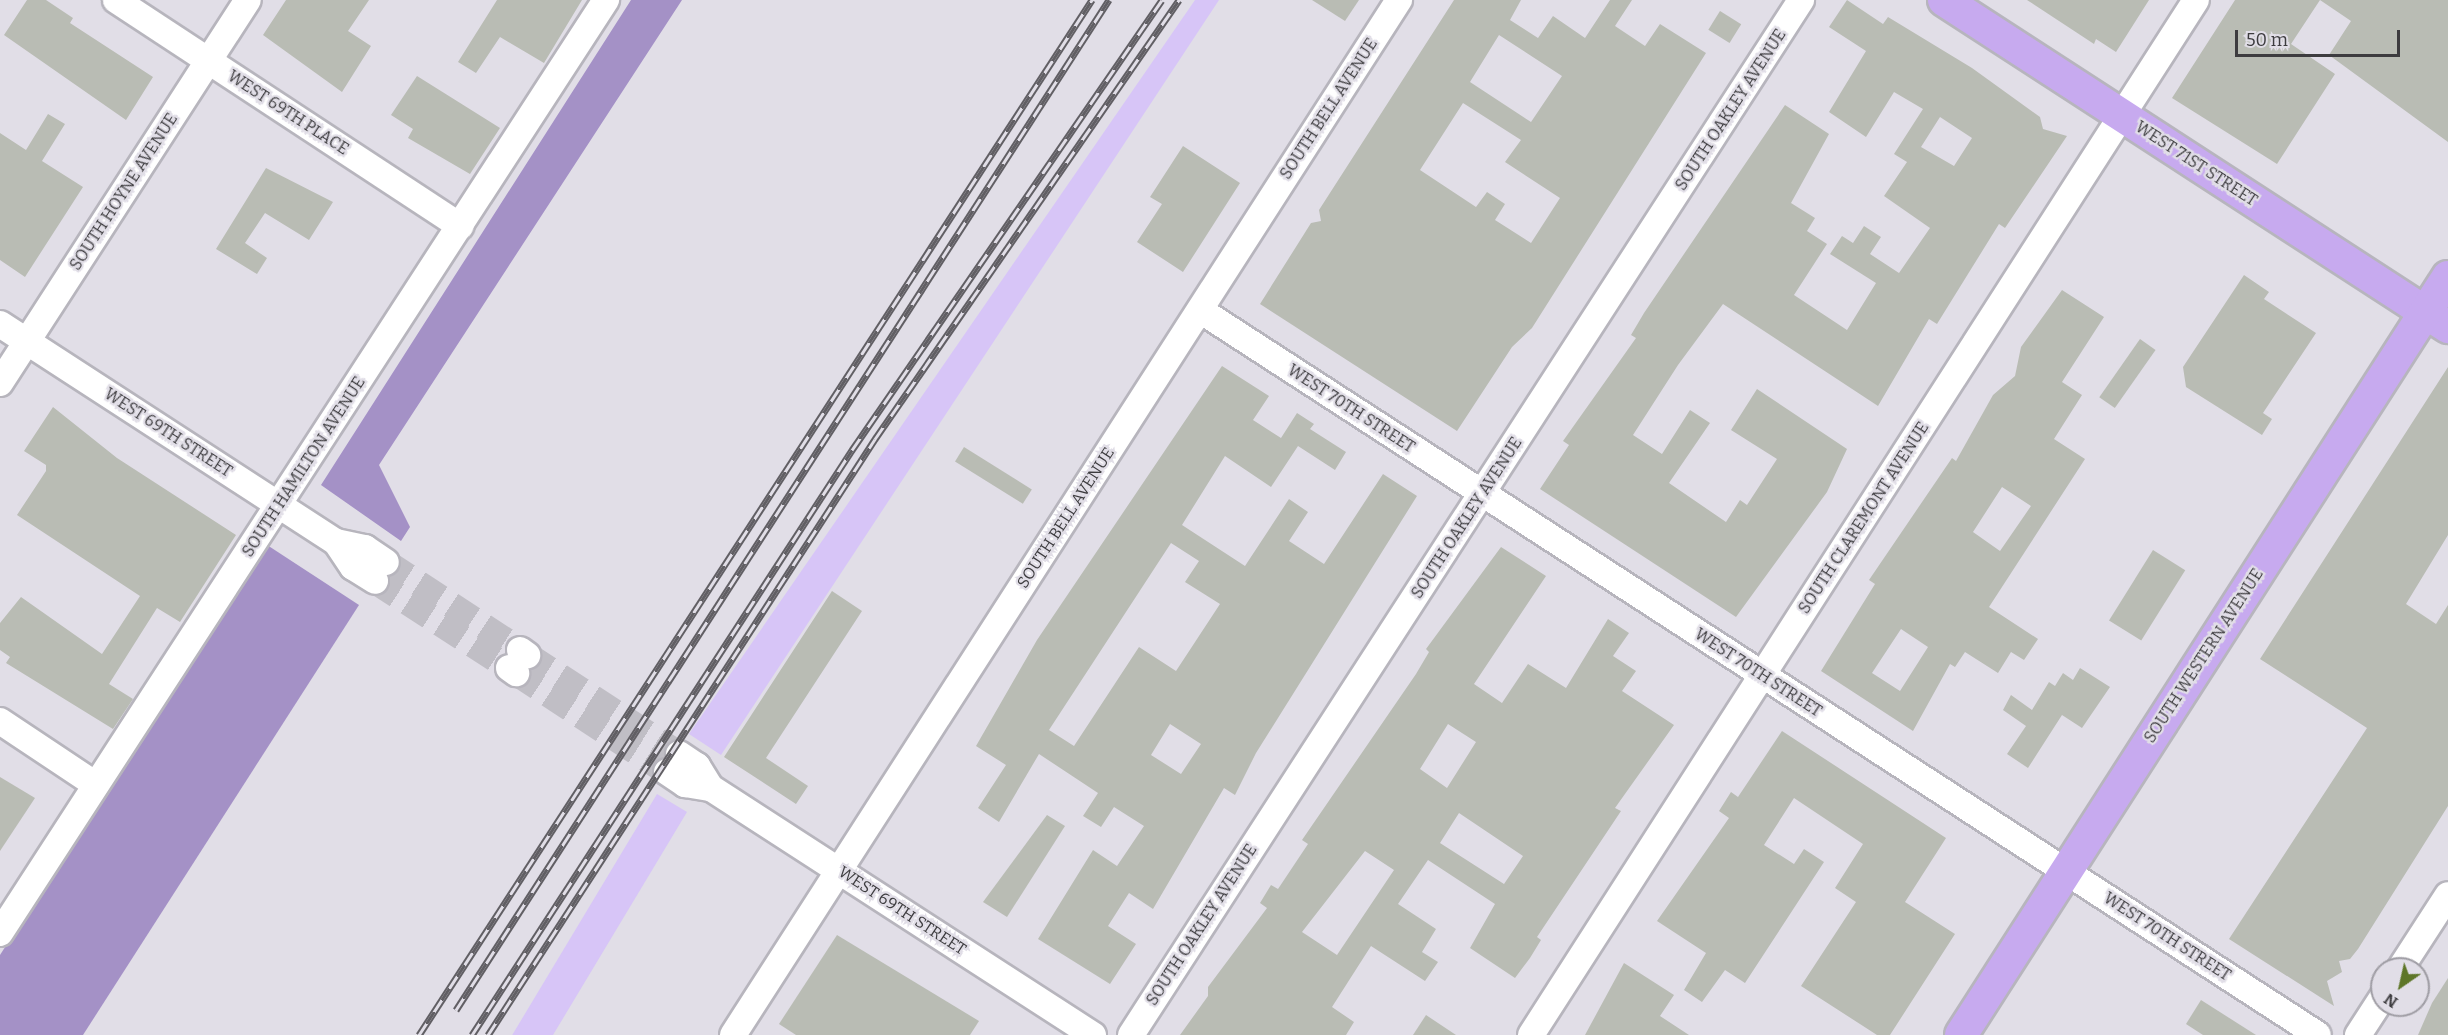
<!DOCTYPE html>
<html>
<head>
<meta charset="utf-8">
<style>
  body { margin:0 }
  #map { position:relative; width:2448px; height:1035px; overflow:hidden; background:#e1dee7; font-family:Bitter,serif }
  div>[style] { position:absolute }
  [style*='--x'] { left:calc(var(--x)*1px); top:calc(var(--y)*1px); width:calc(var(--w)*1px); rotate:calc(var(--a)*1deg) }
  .green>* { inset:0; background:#d7c5f7; transform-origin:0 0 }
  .forest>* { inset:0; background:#a491c6 }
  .building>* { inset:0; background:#b9bcb4; transform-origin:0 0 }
  .minor-tunnel>* { height:26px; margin-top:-13px; transform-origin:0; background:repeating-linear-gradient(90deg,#c0bec5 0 26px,transparent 0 39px) }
  .roads { filter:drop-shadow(2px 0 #b7b5bd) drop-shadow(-2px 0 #b7b5bd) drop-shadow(0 2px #b7b5bd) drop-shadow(0 -2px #b7b5bd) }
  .minor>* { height:26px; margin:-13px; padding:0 13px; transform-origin:13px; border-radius:13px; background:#fff }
  .major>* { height:32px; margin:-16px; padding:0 16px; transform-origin:16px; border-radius:16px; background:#c7aaef }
  .rail>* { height:7px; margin-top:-3.5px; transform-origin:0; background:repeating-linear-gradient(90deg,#e1dee7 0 14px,#615f64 0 28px); box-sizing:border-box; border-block:2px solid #615f64 }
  span { translate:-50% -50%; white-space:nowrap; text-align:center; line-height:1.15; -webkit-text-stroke:4.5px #e1dee7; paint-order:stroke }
  .street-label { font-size:16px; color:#3d3c3f }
  .north { position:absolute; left:2370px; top:957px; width:60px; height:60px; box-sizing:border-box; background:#e1dee7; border:2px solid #9f9da4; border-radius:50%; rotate:214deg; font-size:16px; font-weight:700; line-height:24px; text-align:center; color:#3d3c3f }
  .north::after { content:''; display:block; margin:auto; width:21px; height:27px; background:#5e7628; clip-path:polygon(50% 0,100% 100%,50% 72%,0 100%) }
  .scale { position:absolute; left:2235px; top:30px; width:165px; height:27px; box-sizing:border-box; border:3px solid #3d3c3f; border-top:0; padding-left:8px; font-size:18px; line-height:21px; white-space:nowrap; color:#3d3c3f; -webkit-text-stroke:4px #e1dee7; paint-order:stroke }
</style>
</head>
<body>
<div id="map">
  <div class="green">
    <i style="clip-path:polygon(1195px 0,1219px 0,721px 755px,689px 734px)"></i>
    <i style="left:657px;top:794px;width:35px;height:288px;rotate:31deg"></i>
  </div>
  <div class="forest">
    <i style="clip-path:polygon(631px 0,682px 0,379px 465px,410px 527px,401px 541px,321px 485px)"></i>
    <i style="clip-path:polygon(264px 543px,359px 605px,83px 1035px,0 1035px,0 955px)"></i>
  </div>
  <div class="building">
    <i style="clip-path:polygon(27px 0,46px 0,73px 18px,70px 23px,153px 77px,126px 120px,4px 35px)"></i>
    <i style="clip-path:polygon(286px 0,369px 0,348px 31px,371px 46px,342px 92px,263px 35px)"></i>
    <i style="clip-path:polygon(497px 0,582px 0,544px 63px,500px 37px,476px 73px,458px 62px)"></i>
    <i style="clip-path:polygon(1312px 0,1359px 0,1345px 21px)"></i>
    <i style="clip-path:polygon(evenodd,1454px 0,1521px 0,1510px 20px,1538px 38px,1553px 16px,1585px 38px,1610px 0,1632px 0,1615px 26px,1645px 46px,1660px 24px,1706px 53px,1532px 328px,1512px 347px,1457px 431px,1260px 304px,1311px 223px,1321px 221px,1319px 210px,1454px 0,1499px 35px,1562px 76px,1531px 122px,1470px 82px,1499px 35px,1454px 0,1463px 103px,1521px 140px,1505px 162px,1560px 198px,1531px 243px,1495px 220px,1505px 204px,1487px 192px,1476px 207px,1420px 170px,1463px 103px)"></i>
    <i style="clip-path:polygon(evenodd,1847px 0,1883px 24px,1888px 17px,1972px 68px,2040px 117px,2043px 129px,2067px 136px,2005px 228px,1999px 224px,1937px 324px,1929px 319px,1878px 406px,1723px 304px,1678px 365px,1633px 435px,1662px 454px,1690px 410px,1710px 423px,1669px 483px,1726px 522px,1740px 500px,1747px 505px,1777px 459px,1731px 430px,1757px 389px,1847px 449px,1827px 492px,1736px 617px,1540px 489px,1569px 445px,1563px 441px,1636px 338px,1631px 335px,1644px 313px,1785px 105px,1829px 134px,1791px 203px,1815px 218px,1807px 231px,1827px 244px,1794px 295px,1847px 330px,1876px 283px,1830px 254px,1842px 236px,1853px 243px,1864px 226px,1881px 237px,1870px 254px,1899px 273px,1930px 228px,1884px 196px,1907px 162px,1894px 154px,1923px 109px,1894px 92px,1866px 137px,1829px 112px,1866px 51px,1829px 27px,1847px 0,1940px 117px,1972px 138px,1954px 166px,1921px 147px,1940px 117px)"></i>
    <i style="clip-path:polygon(2027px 0,2149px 0,2116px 52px,2096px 39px,2094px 44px)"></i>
    <i style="clip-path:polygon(2235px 0,2448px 0,2448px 142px,2329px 55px,2351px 21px,2320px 0,2291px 44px,2335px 74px,2277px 164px,2172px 98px)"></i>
    <i style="left:1720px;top:11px;width:25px;height:22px;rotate:32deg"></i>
    <i style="clip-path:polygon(417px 76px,500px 128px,470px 174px,408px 138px,413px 129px,391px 115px)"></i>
    <i style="clip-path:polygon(48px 114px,65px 124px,42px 161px,83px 187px,25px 277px,0 260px,0 133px,26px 150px)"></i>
    <i style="clip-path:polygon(1183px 146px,1240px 183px,1183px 272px,1137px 242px,1162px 204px,1150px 197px)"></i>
    <i style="clip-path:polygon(266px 168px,333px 202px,309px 240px,265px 213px,245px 243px,267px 258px,257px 274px,216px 249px)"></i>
    <i style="clip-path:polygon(2244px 275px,2269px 292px,2264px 299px,2316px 333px,2263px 413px,2272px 419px,2262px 435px,2186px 387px,2183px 367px)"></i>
    <i style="clip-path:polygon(evenodd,2062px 290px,2104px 317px,2062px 382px,2082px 395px,2054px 439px,2085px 459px,1989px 607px,2038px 639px,2024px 660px,2011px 652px,1998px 673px,1965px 652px,1955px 667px,1950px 664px,1913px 731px,1821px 671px,1875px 584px,1869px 580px,1952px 458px,1956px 461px,1993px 395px,2015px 376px,2021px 347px,2062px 290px,2002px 487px,2031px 506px,2000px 551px,1973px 532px,2002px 487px,2062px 290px,1901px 629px,1928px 647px,1900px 691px,1872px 673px,1901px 629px)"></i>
    <i style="left:2140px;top:339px;width:19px;height:71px;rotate:35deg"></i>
    <i style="clip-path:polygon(evenodd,1222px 366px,1269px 396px,1253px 420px,1281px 438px,1297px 413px,1314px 424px,1310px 429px,1346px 452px,1335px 470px,1298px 446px,1271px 487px,1225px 456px,1182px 525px,1245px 566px,1289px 499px,1308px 512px,1289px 541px,1324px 564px,1383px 474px,1417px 496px,1256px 753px,1235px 795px,1224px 788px,1153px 909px,1129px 893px,1108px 926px,1136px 944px,1110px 984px,1038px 939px,1093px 850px,1117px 866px,1144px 826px,1114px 807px,1101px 827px,1083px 816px,1098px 793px,1039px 754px,999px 822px,978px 808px,1006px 765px,976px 746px,1037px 640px,1222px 366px,1171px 543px,1199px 561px,1185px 582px,1220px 604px,1176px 671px,1139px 647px,1074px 746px,1049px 730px,1171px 543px,1222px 366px,1170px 724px,1201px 744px,1181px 774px,1151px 755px,1170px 724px)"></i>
    <i style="clip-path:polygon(2448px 367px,2448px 535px,2406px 604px,2436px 624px,2448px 605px,2448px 806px,2358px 949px,2350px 959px,2339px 961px,2342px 972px,2327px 981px,2334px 1006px,2229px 939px,2367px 728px,2260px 659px)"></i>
    <i style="clip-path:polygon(53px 407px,117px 458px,236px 535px,180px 622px,157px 608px,109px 684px,133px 699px,113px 729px,6px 663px,10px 657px,0 650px,0 623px,21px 597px,102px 654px,140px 596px,17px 515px,46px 471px,46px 465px,24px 451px)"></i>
    <i style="left:964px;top:447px;width:80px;height:17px;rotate:32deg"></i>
    <i style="clip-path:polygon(evenodd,1501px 547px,1546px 576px,1474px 684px,1502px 703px,1528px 664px,1566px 688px,1608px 619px,1629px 633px,1613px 656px,1636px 671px,1622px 691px,1674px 725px,1615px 808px,1621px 811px,1537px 937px,1541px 940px,1530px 958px,1515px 978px,1470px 948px,1495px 904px,1428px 860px,1398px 904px,1436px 929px,1422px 952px,1438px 962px,1425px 981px,1371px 946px,1332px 1007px,1354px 1022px,1346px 1035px,1180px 1035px,1208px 996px,1208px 987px,1267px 908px,1260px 903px,1271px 885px,1278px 889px,1308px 844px,1302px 840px,1416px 674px,1429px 652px,1426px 649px,1501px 547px,1448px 724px,1476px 742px,1447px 788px,1420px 769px,1448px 724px,1501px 547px,1459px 813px,1523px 856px,1504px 884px,1440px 843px,1459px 813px,1501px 547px,1365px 851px,1394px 870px,1337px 955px,1302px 932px,1365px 851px)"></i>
    <i style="left:2153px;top:550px;width:38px;height:83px;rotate:32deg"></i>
    <i style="clip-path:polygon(832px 591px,862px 611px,766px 758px,808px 786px,796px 804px,724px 757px)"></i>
    <i style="clip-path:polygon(2080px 668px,2110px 687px,2082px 728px,2062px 715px,2028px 768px,2007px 754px,2026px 726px,2003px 710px,2011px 695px,2032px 710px,2049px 682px,2055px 686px,2063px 673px,2073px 680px)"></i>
    <i style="clip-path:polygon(1782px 731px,1946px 838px,1905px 902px,1955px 934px,1890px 1035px,1877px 1035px,1801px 986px,1856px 902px,1835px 888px,1863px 844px,1794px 798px,1764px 845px,1794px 864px,1804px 849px,1824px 862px,1745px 983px,1725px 970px,1702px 1002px,1684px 990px,1706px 953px,1657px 921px,1729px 818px,1719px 811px,1731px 792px,1738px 797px)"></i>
    <i style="clip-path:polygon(0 777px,35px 798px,0 851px)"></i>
    <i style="clip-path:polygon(1047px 815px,1065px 826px,1007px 917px,983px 902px)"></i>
    <i style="clip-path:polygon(837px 935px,979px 1021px,970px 1035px,796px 1035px,779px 1024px)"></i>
    <i style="clip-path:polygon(1624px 963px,1674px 995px,1660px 1016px,1689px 1035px,1585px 1035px)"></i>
    <i style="clip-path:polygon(2448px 978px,2448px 1035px,2418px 1035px,2432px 1003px)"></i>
    <i style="clip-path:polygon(2201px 1000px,2256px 1035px,2203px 1035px,2186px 1024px)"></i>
    <i style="clip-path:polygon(1426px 1015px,1456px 1035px,1413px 1035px)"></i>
  </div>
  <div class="minor-tunnel">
    <i style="--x:386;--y:562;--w:160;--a:33.3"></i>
    <i style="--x:375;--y:581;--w:160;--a:33"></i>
    <i style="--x:527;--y:655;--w:181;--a:33.1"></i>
    <i style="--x:516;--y:673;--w:181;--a:33.3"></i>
  </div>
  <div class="roads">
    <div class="minor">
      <i style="--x:116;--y:0;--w:412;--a:33.3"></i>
      <i style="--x:1200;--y:310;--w:1332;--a:32.96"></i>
      <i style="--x:0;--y:324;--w:401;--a:33"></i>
      <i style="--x:336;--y:542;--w:30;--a:56"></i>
      <i style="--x:353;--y:567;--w:26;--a:32"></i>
      <i style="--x:0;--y:383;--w:456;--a:-57.1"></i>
      <i style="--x:336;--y:542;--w:30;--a:12"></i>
      <i style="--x:365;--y:548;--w:25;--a:34"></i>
      <i style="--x:520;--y:650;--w:9;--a:36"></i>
      <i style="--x:509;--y:668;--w:9;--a:36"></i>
      <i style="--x:0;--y:721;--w:115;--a:33.7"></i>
      <i style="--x:679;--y:754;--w:22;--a:34"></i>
      <i style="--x:697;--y:766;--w:26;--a:58"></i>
      <i style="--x:667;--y:772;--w:22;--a:34"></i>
      <i style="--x:685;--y:784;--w:26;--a:9"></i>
      <i style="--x:711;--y:788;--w:455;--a:32.9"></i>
      <i style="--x:0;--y:933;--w:1113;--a:-57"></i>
      <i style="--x:2400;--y:969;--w:88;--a:-57"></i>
      <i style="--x:733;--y:1035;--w:1231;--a:-57.24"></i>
      <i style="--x:1131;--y:1035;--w:1233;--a:-57.08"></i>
      <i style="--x:1531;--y:1035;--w:1230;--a:-57.28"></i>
      <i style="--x:2358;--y:1035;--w:44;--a:-57"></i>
    </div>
    <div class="major">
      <i style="--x:1944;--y:0;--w:601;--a:32.98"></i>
      <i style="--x:1961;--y:1035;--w:901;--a:-57.28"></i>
    </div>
  </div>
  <div class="rail">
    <i style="--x:456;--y:1010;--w:1203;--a:-57.12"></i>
    <i style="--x:419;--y:1035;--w:1235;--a:-56.97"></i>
    <i style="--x:472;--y:1035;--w:698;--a:-56.99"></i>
    <i style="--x:852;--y:450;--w:546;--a:-55.44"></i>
    <i style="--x:488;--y:1035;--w:711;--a:-57"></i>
    <i style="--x:875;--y:439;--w:534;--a:-55.3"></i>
  </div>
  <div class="street-label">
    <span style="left:1329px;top:109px;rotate:-57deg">SOUTH BELL AVENUE</span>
    <span style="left:1731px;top:110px;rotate:-57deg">SOUTH OAKLEY AVENUE</span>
    <span style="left:288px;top:113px;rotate:33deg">WEST 69TH PLACE</span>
    <span style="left:2196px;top:164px;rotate:33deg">WEST 71ST STREET</span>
    <span style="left:124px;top:192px;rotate:-57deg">SOUTH HOYNE AVENUE</span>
    <span style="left:1351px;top:409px;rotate:33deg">WEST 70TH STREET</span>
    <span style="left:168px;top:433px;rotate:33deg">WEST 69TH STREET</span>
    <span style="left:304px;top:467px;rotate:-57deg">SOUTH HAMILTON AVENUE</span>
    <span style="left:1066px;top:518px;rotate:-57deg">SOUTH BELL AVENUE</span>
    <span style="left:1467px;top:518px;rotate:-57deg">SOUTH OAKLEY AVENUE</span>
    <span style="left:1864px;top:518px;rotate:-57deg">SOUTH CLAREMONT AVENUE</span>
    <span style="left:2204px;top:656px;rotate:-57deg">SOUTH WESTERN AVENUE</span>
    <span style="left:1758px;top:673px;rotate:33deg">WEST 70TH STREET</span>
    <span style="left:902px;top:911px;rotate:33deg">WEST 69TH STREET</span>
    <span style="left:1202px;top:925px;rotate:-57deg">SOUTH OAKLEY AVENUE</span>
    <span style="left:2167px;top:937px;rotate:33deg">WEST 70TH STREET</span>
  </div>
  <div class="north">N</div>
  <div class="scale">50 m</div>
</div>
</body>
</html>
